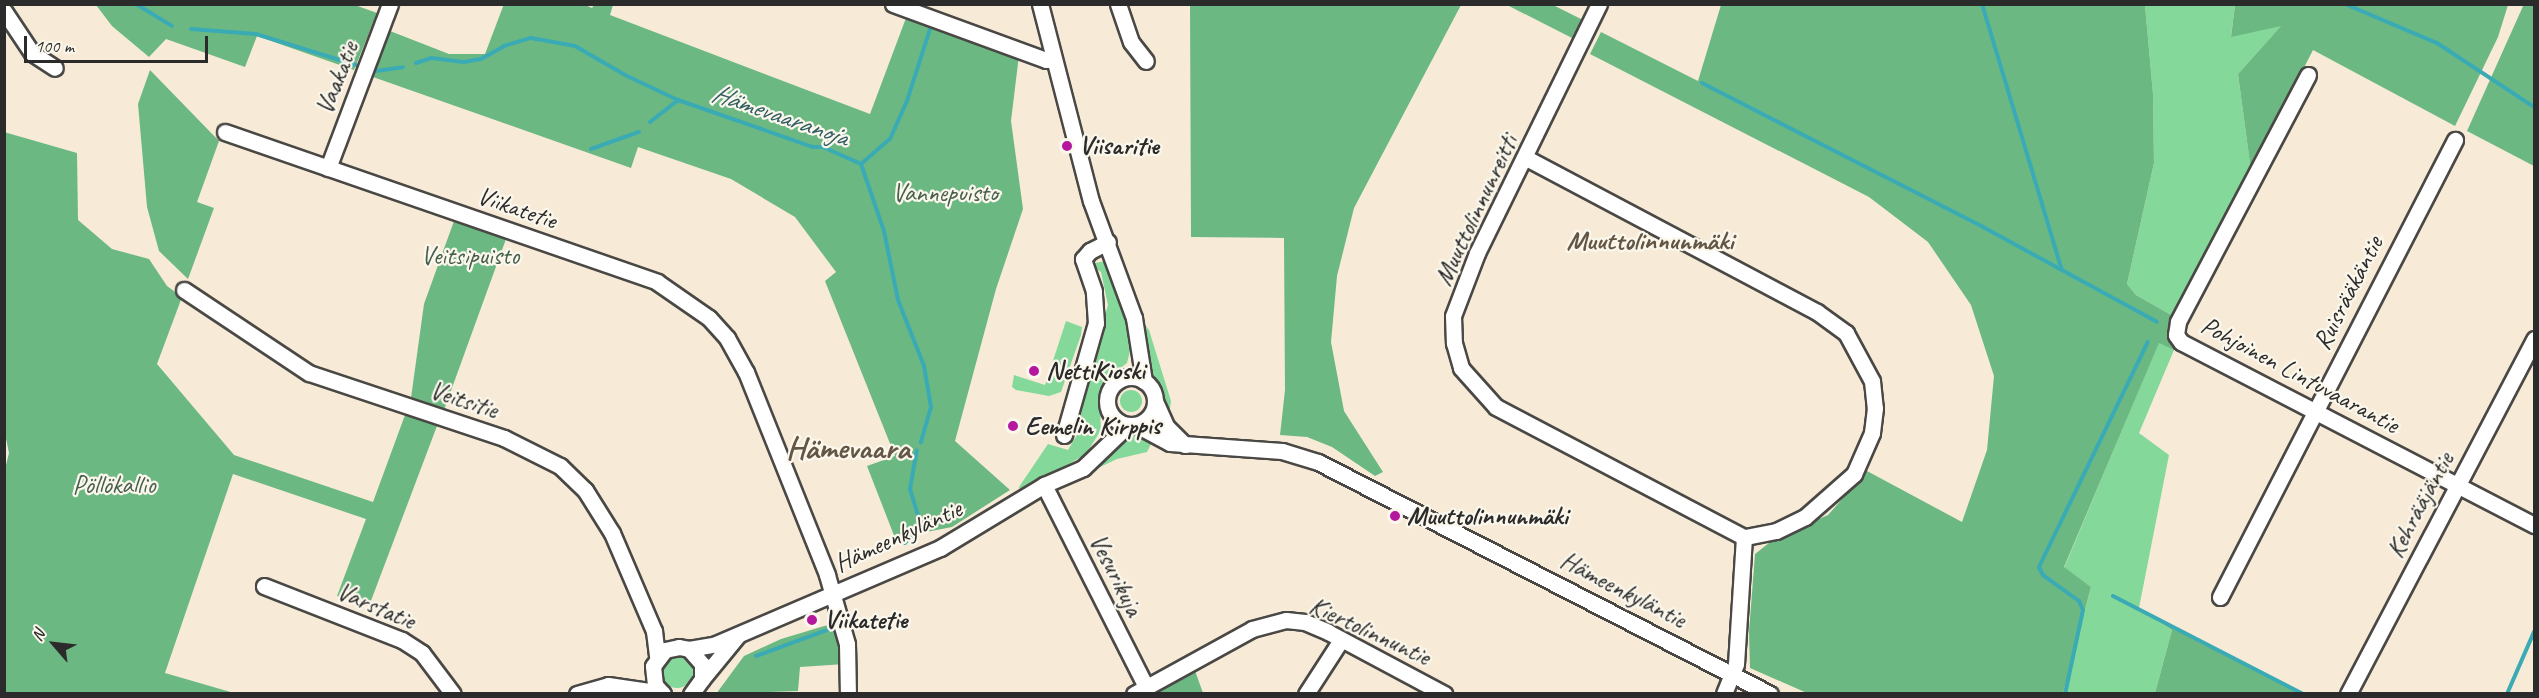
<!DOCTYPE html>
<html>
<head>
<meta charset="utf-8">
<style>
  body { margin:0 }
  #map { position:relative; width:2539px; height:698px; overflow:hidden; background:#f7ebd7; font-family:Caveat,sans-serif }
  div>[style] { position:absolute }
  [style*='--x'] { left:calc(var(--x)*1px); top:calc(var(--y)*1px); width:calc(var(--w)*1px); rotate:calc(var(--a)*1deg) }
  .green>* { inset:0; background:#84d89a }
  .round { border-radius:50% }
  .forest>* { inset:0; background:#6bb882 }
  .stream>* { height:4px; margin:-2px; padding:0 2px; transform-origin:2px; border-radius:2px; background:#3aabb5 }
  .roads { filter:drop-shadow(2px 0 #4a4845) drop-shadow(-2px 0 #4a4845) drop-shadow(0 2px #4a4845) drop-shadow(0 -2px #4a4845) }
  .minor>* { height:15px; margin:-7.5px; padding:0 7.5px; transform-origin:7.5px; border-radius:7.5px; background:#fff }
  .minor>.ring { margin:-7.5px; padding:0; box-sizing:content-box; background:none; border:15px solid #fff; border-radius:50% }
  .dots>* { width:16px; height:16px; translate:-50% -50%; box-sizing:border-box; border:3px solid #fbf7ec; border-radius:50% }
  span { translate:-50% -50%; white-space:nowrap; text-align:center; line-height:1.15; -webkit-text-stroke:4.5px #fbf7ec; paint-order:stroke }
  .street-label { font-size:26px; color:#2b2b2b }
  .poi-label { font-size:26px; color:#2b2b2b; font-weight:700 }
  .left { translate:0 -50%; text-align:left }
  .park-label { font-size:26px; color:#465f4c }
  .water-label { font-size:27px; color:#315e62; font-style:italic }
  .neighbourhood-label { font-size:27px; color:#645644; font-weight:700 }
  .district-label { font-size:32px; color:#645644; font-weight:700 }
  .frame { position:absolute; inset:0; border:6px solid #2b2b2b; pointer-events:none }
  .north { position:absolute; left:24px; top:614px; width:60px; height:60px; -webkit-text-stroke:4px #fbf7ec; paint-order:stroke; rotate:298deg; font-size:16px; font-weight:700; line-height:24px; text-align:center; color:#2b2b2b }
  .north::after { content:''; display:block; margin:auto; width:21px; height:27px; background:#2b2b2b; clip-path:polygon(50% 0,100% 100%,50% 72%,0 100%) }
  .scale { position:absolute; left:24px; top:36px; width:184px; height:27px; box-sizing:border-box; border:3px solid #2b2b2b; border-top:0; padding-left:8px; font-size:18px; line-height:21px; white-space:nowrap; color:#2b2b2b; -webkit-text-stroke:4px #fbf7ec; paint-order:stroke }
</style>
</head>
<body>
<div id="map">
  <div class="green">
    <i style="clip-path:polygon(2145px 5px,2235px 5px,2231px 36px,2282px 25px,2238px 74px,2251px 171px,2173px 316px,2136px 295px,2127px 284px,2154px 163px,2153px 94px)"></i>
    <i style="clip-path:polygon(1106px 261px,1128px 322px,1131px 347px,1127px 363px,1110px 376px,1099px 393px,1101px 430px,1086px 454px,1021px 492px,1019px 487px,1048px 444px,1068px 450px,1078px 433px,1076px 413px,1108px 305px,1101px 272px,1094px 267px,1095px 263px)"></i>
    <i style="clip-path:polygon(1066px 321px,1082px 327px,1081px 335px,1061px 392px,1049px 396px,1016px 390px,1012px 387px,1014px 375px,1045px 385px)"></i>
    <i style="clip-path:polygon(1142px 321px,1149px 330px,1171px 401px,1169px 415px,1165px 415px,1161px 388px,1149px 370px)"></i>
    <i style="clip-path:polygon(2159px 342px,2174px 350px,2139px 433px,2169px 455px,2139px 608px,2172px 630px,2155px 693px,2063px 694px,2091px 587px,2064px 568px)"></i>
    <i class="round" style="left:1120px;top:390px;width:22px;height:22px"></i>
    <i style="clip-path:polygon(1139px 434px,1153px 440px,1147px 452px,1117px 459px,1098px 468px,1097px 465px,1114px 444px)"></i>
    <i class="round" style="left:661px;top:656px;width:32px;height:32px"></i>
  </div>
  <div class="forest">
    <i style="clip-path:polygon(352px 4px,377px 13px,354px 70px,257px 36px,245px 67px,166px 39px,149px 57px,112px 26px,96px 5px)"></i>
    <i style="clip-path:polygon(504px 4px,583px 4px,592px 8px,594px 5px,613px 5px,610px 15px,870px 114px,906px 18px,1019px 55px,1011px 121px,1023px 209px,996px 289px,955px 441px,1010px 490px,952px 527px,895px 538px,867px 466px,895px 456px,825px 281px,836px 272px,795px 217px,731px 179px,638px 147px,631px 168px,373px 77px,390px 31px,449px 54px,485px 54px)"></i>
    <i style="clip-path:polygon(2524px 4px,2534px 5px,2534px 166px,2467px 131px)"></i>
    <i style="clip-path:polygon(1190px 5px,1461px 5px,1354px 208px,1337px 276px,1331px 342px,1344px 411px,1383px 472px,1375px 476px,1332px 447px,1307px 437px,1280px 435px,1285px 390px,1284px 238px,1191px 237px)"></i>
    <i style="clip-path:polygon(1507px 5px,1553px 5px,1585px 21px,1576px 40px)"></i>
    <i style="clip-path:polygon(1721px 5px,2145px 5px,2153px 94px,2154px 163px,2127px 284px,2136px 295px,2173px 316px,2174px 350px,2159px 343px,2064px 567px,2091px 587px,2063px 693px,1807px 693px,1750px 668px,1749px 632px,1755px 554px,1774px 539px,1828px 515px,1867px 471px,1962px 522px,1987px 450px,1994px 376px,1971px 305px,1928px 242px,1869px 197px,1590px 54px,1601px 32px,1698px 81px)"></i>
    <i style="clip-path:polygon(2235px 5px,2508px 5px,2498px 37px,2455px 126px,2313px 50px,2251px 171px,2238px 74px,2281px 26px,2231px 37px)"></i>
    <i style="clip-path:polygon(150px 70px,219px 141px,197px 202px,214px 208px,188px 279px,159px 251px,147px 207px,138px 104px)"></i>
    <i style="clip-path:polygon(4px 132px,77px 153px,78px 220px,112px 249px,149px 259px,167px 286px,182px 297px,157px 364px,234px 455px,373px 502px,405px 415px,437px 426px,369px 606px,337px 596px,366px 519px,233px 474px,165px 673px,234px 693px,5px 693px,4px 473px,9px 453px,4px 429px)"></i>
    <i style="clip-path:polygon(454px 221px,506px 239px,444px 410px,411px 398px,424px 304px)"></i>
    <i style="clip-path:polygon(2139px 608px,2268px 675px,2303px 693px,2155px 693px,2172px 630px)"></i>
    <i style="clip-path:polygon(831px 624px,835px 628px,845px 664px,800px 667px,798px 691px,716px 694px,744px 656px,781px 639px)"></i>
    <i style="clip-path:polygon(1194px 668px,1203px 693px,1154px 694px)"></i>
  </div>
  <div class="stream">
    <i style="--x:136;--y:4;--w:42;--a:31.4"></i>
    <i style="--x:1982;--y:4;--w:278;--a:73.3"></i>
    <i style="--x:2345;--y:4;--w:100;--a:23"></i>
    <i style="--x:2437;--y:43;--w:116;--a:33.4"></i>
    <i style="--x:191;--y:29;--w:65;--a:4.4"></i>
    <i style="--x:256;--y:34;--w:105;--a:17.2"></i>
    <i style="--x:416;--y:63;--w:16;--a:-18"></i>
    <i style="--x:431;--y:58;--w:33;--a:7"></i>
    <i style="--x:464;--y:62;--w:17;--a:-10"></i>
    <i style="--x:481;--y:59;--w:26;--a:-29"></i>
    <i style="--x:504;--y:46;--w:28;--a:-17"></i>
    <i style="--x:531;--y:38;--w:45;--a:10.3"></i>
    <i style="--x:575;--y:46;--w:58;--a:30.1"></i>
    <i style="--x:625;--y:75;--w:59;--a:25.3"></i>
    <i style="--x:678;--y:100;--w:143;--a:19.2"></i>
    <i style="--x:813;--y:147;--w:10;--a:0"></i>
    <i style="--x:823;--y:147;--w:42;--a:24.1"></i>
    <i style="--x:861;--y:164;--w:71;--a:71.1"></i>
    <i style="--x:884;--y:231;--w:70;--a:78.5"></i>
    <i style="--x:898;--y:300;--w:71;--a:68.5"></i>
    <i style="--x:924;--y:366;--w:42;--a:80.3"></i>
    <i style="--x:931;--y:407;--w:37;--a:106"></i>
    <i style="--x:376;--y:71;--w:27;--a:-8"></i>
    <i style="--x:1702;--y:83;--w:316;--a:27.1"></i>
    <i style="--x:1983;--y:227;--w:198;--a:28.6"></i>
    <i style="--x:650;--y:122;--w:36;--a:-38"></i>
    <i style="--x:591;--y:149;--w:51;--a:-19.5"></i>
    <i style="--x:861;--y:164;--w:38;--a:-41"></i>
    <i style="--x:890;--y:139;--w:42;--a:-65.9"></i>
    <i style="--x:907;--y:101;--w:79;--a:-72.3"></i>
    <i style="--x:905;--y:543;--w:24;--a:-48"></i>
    <i style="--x:921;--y:525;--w:38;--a:-107"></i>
    <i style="--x:910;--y:489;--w:39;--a:-80"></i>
    <i style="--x:2113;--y:596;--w:214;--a:27.3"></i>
    <i style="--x:756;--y:656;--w:76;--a:-20.1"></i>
    <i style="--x:2065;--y:694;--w:86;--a:-77.9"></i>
    <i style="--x:2083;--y:610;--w:10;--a:-114"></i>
    <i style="--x:2079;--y:601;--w:44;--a:-144.2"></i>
    <i style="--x:2043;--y:575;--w:9;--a:-117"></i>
    <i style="--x:2039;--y:567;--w:250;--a:-64.2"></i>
    <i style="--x:2507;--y:694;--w:68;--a:-66.5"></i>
  </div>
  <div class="roads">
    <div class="minor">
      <i style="--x:893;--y:4;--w:163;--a:20.1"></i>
      <i style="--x:1046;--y:60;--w:7;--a:-16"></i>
      <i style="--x:1040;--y:4;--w:203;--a:75.5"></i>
      <i style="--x:1091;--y:201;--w:125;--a:69.8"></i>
      <i style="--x:1134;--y:318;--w:64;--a:81"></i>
      <i style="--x:1118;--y:4;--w:40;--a:71.1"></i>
      <i style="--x:1131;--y:42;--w:24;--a:52"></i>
      <i style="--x:1599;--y:4;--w:277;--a:116.1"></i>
      <i style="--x:1477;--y:253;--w:67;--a:110.9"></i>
      <i style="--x:1453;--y:316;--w:27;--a:88"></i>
      <i style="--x:1454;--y:343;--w:26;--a:74"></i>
      <i style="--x:1461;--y:368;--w:52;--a:48.1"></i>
      <i style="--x:1496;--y:407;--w:280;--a:27.7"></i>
      <i style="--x:4;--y:11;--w:50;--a:56.3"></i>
      <i style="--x:32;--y:53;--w:27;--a:33"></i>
      <i style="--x:2308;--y:75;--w:279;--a:117.8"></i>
      <i style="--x:2178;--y:322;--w:13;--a:99"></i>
      <i style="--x:2176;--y:335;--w:9;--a:54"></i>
      <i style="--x:2181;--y:342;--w:398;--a:27.4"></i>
      <i style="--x:225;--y:132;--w:457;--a:19.1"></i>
      <i style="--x:657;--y:282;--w:63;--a:34.7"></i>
      <i style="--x:709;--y:318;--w:27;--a:48"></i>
      <i style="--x:727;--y:338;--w:39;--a:61"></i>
      <i style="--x:746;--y:372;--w:219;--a:68.2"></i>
      <i style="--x:827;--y:575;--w:72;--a:73.8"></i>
      <i style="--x:847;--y:644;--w:50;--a:88.9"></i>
      <i style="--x:1526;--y:158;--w:329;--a:27.9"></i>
      <i style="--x:1817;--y:312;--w:36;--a:36"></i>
      <i style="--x:1846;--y:333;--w:55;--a:61.6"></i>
      <i style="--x:1872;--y:381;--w:27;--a:84"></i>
      <i style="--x:1875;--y:408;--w:25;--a:97"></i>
      <i style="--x:1872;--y:433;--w:45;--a:113.7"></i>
      <i style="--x:1854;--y:474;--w:65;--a:138.7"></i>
      <i style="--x:1805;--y:517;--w:32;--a:154"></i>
      <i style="--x:1776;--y:531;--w:33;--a:169"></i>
      <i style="--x:1744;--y:537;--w:127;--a:93.6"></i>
      <i style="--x:1736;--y:664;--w:32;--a:112"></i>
      <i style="--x:328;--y:168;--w:175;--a:-69.3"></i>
      <i style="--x:184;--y:290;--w:150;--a:33.6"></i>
      <i style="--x:309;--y:373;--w:206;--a:18.4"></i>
      <i style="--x:504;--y:438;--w:63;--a:26.6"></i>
      <i style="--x:560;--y:466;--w:35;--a:44"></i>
      <i style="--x:585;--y:490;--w:51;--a:57.9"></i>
      <i style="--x:612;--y:533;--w:107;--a:66.8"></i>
      <i style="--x:654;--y:631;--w:26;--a:83"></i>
      <i class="ring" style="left:1107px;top:377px;width:33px;height:33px"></i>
      <i style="--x:1155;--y:401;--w:27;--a:66"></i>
      <i style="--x:1166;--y:426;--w:27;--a:45"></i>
      <i style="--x:1136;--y:425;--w:38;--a:28"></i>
      <i style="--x:1170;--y:443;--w:112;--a:4.1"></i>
      <i style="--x:1282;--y:451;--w:38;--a:17"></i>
      <i style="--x:1318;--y:462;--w:508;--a:27.17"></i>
      <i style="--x:1064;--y:435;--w:116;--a:-74.1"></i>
      <i style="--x:1096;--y:323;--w:32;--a:-94"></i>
      <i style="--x:1094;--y:291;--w:34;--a:-109"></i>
      <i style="--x:1083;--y:259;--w:11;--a:-49"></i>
      <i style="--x:1090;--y:251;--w:20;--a:-27"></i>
      <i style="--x:1044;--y:485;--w:226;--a:63.2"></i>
      <i style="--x:264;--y:586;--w:148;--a:21.4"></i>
      <i style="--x:402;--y:640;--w:24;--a:33"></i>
      <i style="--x:422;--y:653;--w:51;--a:52.9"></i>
      <i style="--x:2220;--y:597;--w:514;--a:-62.79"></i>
      <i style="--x:689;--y:649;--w:27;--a:-10"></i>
      <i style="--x:716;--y:644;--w:244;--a:-23.2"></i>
      <i style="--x:940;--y:548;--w:122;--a:-31.2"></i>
      <i style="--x:1044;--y:485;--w:43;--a:-23.6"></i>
      <i style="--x:1083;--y:468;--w:62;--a:-43.7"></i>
      <i style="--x:702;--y:679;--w:57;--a:-50.7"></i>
      <i style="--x:577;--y:694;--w:32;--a:-16"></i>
      <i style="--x:608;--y:685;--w:55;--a:8.4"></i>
      <i style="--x:663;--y:694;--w:12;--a:-132"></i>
      <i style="--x:655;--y:685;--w:19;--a:-96"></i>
      <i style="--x:653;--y:666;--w:20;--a:-53"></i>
      <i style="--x:665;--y:650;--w:14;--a:-12"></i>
      <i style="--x:679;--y:647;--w:10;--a:11"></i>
      <i style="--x:689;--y:649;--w:20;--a:49"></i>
      <i style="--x:702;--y:664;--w:15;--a:90"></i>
      <i style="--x:702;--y:679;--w:19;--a:126"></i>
      <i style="--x:1134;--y:694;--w:135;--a:-28.8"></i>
      <i style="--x:1252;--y:629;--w:35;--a:-15"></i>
      <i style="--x:1286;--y:620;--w:19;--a:6"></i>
      <i style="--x:1305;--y:622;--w:25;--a:23"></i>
      <i style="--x:1328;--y:632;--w:132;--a:28.1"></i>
      <i style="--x:1306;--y:694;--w:64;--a:-57.1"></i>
      <i style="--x:2348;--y:694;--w:401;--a:-62.3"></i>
    </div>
  </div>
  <div class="dots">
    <i style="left:1067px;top:146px;background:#b5179e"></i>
    <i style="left:1034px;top:371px;background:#b5179e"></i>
    <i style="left:1013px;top:426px;background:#b5179e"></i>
    <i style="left:1395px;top:516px;background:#b5179e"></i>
    <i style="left:812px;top:620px;background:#b5179e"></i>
  </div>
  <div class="street-label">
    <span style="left:337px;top:78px;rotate:-69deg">Vaakatie</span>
    <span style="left:517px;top:208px;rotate:19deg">Viikatetie</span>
    <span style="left:1476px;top:210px;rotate:-65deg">Muuttolinnunreitti</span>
    <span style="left:2348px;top:293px;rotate:-63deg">Ruisrääkäntie</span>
    <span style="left:2300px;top:375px;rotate:28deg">Pohjoinen Lintuvaarantie</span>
    <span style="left:464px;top:400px;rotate:18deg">Veitsitie</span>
    <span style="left:2420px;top:505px;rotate:-62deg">Kehrääjäntie</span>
    <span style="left:898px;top:536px;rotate:-25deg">Hämeenkyläntie</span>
    <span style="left:1116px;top:575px;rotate:63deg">Vesurikuja</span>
    <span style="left:1623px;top:590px;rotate:27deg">Hämeenkyläntie</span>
    <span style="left:376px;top:606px;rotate:23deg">Varstatie</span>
    <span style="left:1370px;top:631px;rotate:25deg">Kiertolinnuntie</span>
  </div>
  <div class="poi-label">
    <span class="left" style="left:1079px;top:146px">Viisaritie</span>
    <span class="left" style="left:1046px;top:371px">NettiKioski</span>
    <span class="left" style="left:1025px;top:426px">Eemelin Kirppis</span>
    <span class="left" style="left:1407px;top:516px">Muuttolinnunmäki</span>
    <span class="left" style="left:824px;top:620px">Viikatetie</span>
  </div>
  <div class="park-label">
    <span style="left:945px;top:193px">Vannepuisto</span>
    <span style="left:470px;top:256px">Veitsipuisto</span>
    <span style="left:114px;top:485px">Pöllökallio</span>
  </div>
  <div class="water-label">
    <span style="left:780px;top:115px;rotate:19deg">Hämevaaranoja</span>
  </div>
  <div class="neighbourhood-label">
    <span style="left:1650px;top:241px">Muuttolinnunmäki</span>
  </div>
  <div class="district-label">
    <span style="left:848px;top:448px">Hämevaara</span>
  </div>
  <div class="frame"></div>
  <div class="north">N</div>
  <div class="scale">100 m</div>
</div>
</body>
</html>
